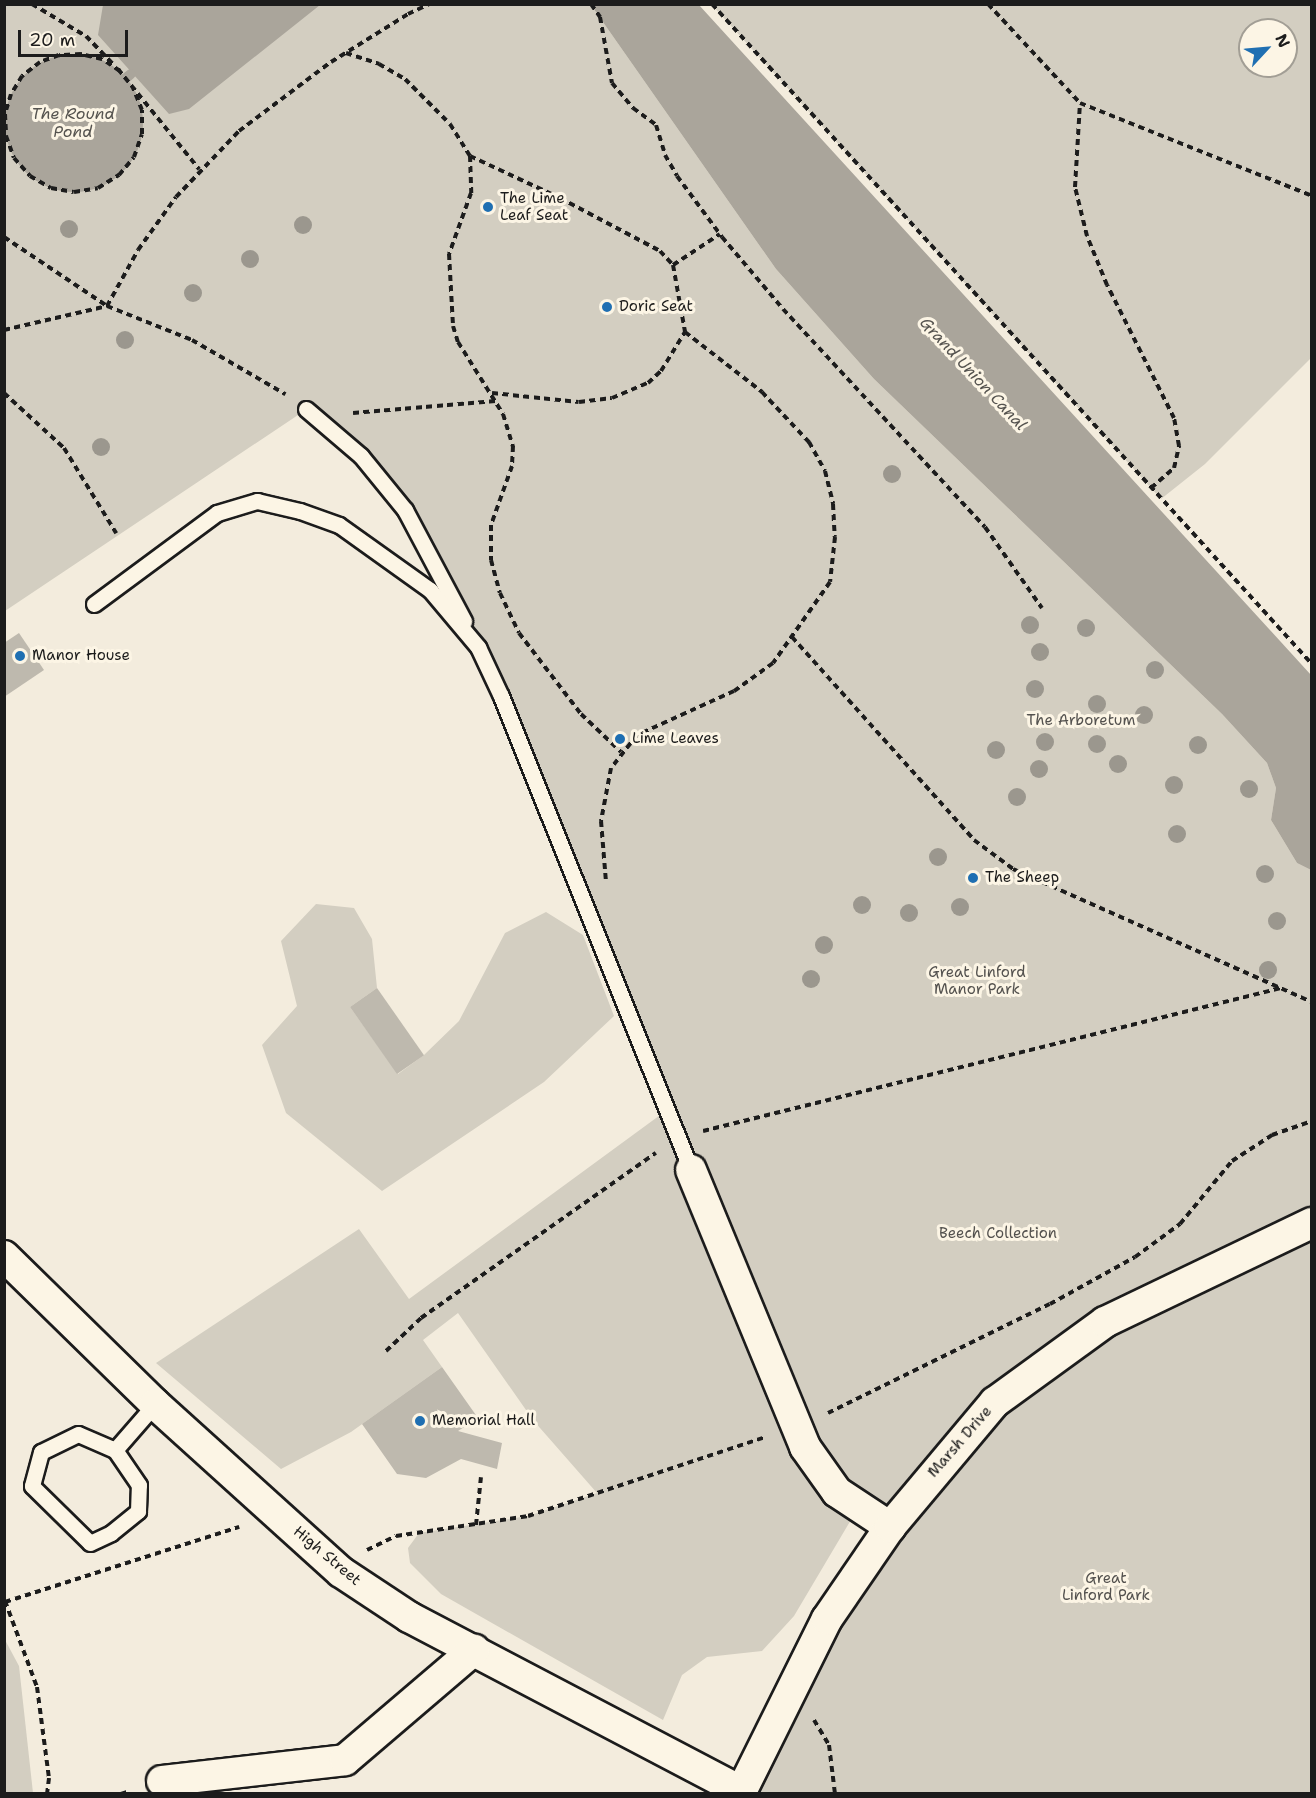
<!DOCTYPE html>
<html>
<head>
<meta charset="utf-8">
<style>
  body { margin:0 }
  #map { position:relative; width:1316px; height:1798px; overflow:hidden; background:#f3ecdd; font-family:"Shantell Sans",sans-serif }
  div>[style] { position:absolute }
  [style*='--x'] { left:calc(var(--x)*1px); top:calc(var(--y)*1px); width:calc(var(--w)*1px); rotate:calc(var(--a)*1deg) }
  .green>* { inset:0; background:#d3cec1 }
  .water>* { inset:0; background:#aaa59b }
  .round { border-radius:50% }
  .stream>* { height:10px; margin:-5px; padding:0 5px; transform-origin:5px; border-radius:5px; background:#aaa59b }
  .building>* { inset:0; background:#beb9ae; transform-origin:0 0 }
  .path>* { height:4px; margin-top:-2px; transform-origin:0; background:repeating-linear-gradient(90deg,#1c1c1c 0 6px,transparent 0 10.5px) }
  .roads { filter:drop-shadow(2px 0 #1c1c1c) drop-shadow(-2px 0 #1c1c1c) drop-shadow(0 2px #1c1c1c) drop-shadow(0 -2px #1c1c1c) }
  .service>* { height:15px; margin:-7.5px; padding:0 7.5px; transform-origin:7.5px; border-radius:7.5px; background:#fcf5e5 }
  .minor>* { height:30px; margin:-15px; padding:0 15px; transform-origin:15px; border-radius:15px; background:#fcf5e5 }
  .trees>* { width:18px; height:18px; margin:-9px; border-radius:50%; background:#9b978e }
  .dots>* { width:16px; height:16px; translate:-50% -50%; box-sizing:border-box; border:3px solid #fcf5e5; border-radius:50% }
  span { translate:-50% -50%; white-space:nowrap; text-align:center; line-height:1.15; -webkit-text-stroke:6px #fcf5e5; paint-order:stroke }
  .poi-label { font-size:15px; color:#1c1c1c }
  .left { translate:0 -50%; text-align:left }
  .park-label { font-size:15px; color:#53514e }
  .street-label { font-size:15px; color:#1c1c1c }
  .water-label { font-size:16px; color:#55534f; font-style:italic }
  .frame { position:absolute; inset:0; border:6px solid #1c1c1c; pointer-events:none }
  .north { position:absolute; left:1238px; top:18px; width:60px; height:60px; box-sizing:border-box; background:#fcf5e5; border:2px solid #a29e95; border-radius:50%; rotate:64deg; font-size:16px; font-weight:700; line-height:24px; text-align:center; color:#1c1c1c }
  .north::after { content:''; display:block; margin:auto; width:21px; height:27px; background:#1f6fb2; clip-path:polygon(50% 0,100% 100%,50% 72%,0 100%) }
  .scale { position:absolute; left:18px; top:30px; width:110px; height:27px; box-sizing:border-box; border:3px solid #1c1c1c; border-top:0; padding-left:8px; font-size:18px; line-height:21px; white-space:nowrap; color:#1c1c1c; -webkit-text-stroke:4px #fcf5e5; paint-order:stroke }
</style>
</head>
<body>
<div id="map">
  <div class="green">
    <i style="clip-path:polygon(5px 5px,591px 5px,776px 269px,874px 379px,1222px 714px,1267px 763px,1276px 788px,1271px 820px,1297px 863px,1311px 870px,1311px 1793px,742px 1793px,890px 1527px,858px 1508px,794px 1616px,762px 1651px,707px 1657px,682px 1675px,663px 1720px,441px 1594px,410px 1563px,408px 1548px,419px 1533px,528px 1516px,597px 1493px,533px 1420px,458px 1313px,423px 1340px,442px 1367px,351px 1432px,281px 1469px,156px 1363px,359px 1229px,409px 1299px,667px 1110px,478px 647px,405px 510px,307px 409px,5px 611px)"></i>
    <i style="clip-path:polygon(evenodd,712px 5px,1311px 5px,1311px 358px,1205px 464px,1161px 499px,712px 5px,1250px 30px,1286px 30px,1286px 66px,1250px 66px,1250px 30px)"></i>
    <i style="clip-path:polygon(316px 904px,354px 908px,372px 939px,377px 988px,350px 1007px,398px 1074px,424px 1055px,459px 1021px,505px 933px,546px 912px,583px 935px,614px 1016px,544px 1082px,382px 1191px,286px 1113px,262px 1045px,297px 1006px,281px 941px)"></i>
    <i style="clip-path:polygon(4px 1638px,19px 1666px,33px 1793px,5px 1793px)"></i>
  </div>
  <div class="water">
    <i style="clip-path:polygon(103px 5px,103px 4px,320px 5px,189px 109px,169px 114px,98px 35px)"></i>
    <i style="clip-path:polygon(591px 5px,699px 5px,1311px 675px,1311px 870px,1297px 863px,1271px 820px,1276px 788px,1267px 763px,1222px 714px,874px 379px,776px 269px)"></i>
    <i class="round" style="left:5px;top:54px;width:138px;height:138px"></i>
  </div>
  <div class="stream">
    <i style="--x:126;--y:78;--w:6;--a:-39"></i>
  </div>
  <div class="building">
    <i style="clip-path:polygon(19px 633px,44px 670px,4px 697px,4px 643px)"></i>
    <i style="left:377px;top:988px;width:82px;height:33px;rotate:55deg"></i>
    <i style="clip-path:polygon(442px 1367px,478px 1418px,458px 1431px,502px 1443px,497px 1469px,461px 1459px,426px 1478px,397px 1474px,362px 1424px)"></i>
  </div>
  <div class="path">
    <i style="--x:32;--y:4;--w:63;--a:30.7"></i>
    <i style="--x:86;--y:36;--w:39;--a:46"></i>
    <i style="--x:591;--y:4;--w:16;--a:55"></i>
    <i style="--x:600;--y:17;--w:67;--a:79.7"></i>
    <i style="--x:612;--y:83;--w:33;--a:50"></i>
    <i style="--x:633;--y:108;--w:29;--a:36"></i>
    <i style="--x:656;--y:125;--w:31;--a:73"></i>
    <i style="--x:665;--y:155;--w:24;--a:60"></i>
    <i style="--x:677;--y:176;--w:76;--a:53.6"></i>
    <i style="--x:722;--y:237;--w:94;--a:49.7"></i>
    <i style="--x:783;--y:309;--w:297;--a:47.2"></i>
    <i style="--x:985;--y:527;--w:99;--a:54.9"></i>
    <i style="--x:712;--y:4;--w:892;--a:47.73"></i>
    <i style="--x:988;--y:4;--w:135;--a:47.1"></i>
    <i style="--x:346;--y:53;--w:35;--a:18"></i>
    <i style="--x:379;--y:64;--w:30;--a:30"></i>
    <i style="--x:405;--y:79;--w:64;--a:45"></i>
    <i style="--x:450;--y:124;--w:38;--a:58"></i>
    <i style="--x:470;--y:156;--w:37;--a:88"></i>
    <i style="--x:471;--y:193;--w:65;--a:109.8"></i>
    <i style="--x:449;--y:254;--w:72;--a:86.8"></i>
    <i style="--x:453;--y:326;--w:17;--a:73"></i>
    <i style="--x:458;--y:342;--w:85;--a:58"></i>
    <i style="--x:503;--y:414;--w:34;--a:73"></i>
    <i style="--x:513;--y:446;--w:20;--a:93"></i>
    <i style="--x:512;--y:466;--w:63;--a:109.6"></i>
    <i style="--x:491;--y:525;--w:35;--a:90"></i>
    <i style="--x:491;--y:560;--w:34;--a:75"></i>
    <i style="--x:500;--y:593;--w:44;--a:64.6"></i>
    <i style="--x:519;--y:633;--w:102;--a:52.6"></i>
    <i style="--x:581;--y:714;--w:55;--a:43.5"></i>
    <i style="--x:118;--y:69;--w:129;--a:51"></i>
    <i style="--x:120;--y:71;--w:22;--a:-146"></i>
    <i style="--x:102;--y:59;--w:22;--a:-167"></i>
    <i style="--x:81;--y:54;--w:22;--a:177"></i>
    <i style="--x:59;--y:55;--w:20;--a:160"></i>
    <i style="--x:40;--y:62;--w:23;--a:142"></i>
    <i style="--x:22;--y:76;--w:21;--a:121"></i>
    <i style="--x:11;--y:94;--w:21;--a:107"></i>
    <i style="--x:5;--y:114;--w:22;--a:87"></i>
    <i style="--x:6;--y:136;--w:23;--a:70"></i>
    <i style="--x:14;--y:158;--w:24;--a:48"></i>
    <i style="--x:30;--y:176;--w:24;--a:30"></i>
    <i style="--x:51;--y:188;--w:23;--a:10"></i>
    <i style="--x:74;--y:192;--w:24;--a:-9"></i>
    <i style="--x:98;--y:188;--w:25;--a:-32"></i>
    <i style="--x:119;--y:175;--w:23;--a:-50"></i>
    <i style="--x:134;--y:157;--w:24;--a:-71"></i>
    <i style="--x:142;--y:134;--w:24;--a:-90"></i>
    <i style="--x:142;--y:110;--w:24;--a:-112"></i>
    <i style="--x:470;--y:156;--w:99;--a:25"></i>
    <i style="--x:560;--y:198;--w:113;--a:27.9"></i>
    <i style="--x:660;--y:251;--w:19;--a:47"></i>
    <i style="--x:673;--y:265;--w:68;--a:79.8"></i>
    <i style="--x:685;--y:332;--w:98;--a:37.9"></i>
    <i style="--x:762;--y:392;--w:69;--a:46.8"></i>
    <i style="--x:809;--y:442;--w:33;--a:61"></i>
    <i style="--x:825;--y:471;--w:34;--a:76"></i>
    <i style="--x:833;--y:504;--w:33;--a:87"></i>
    <i style="--x:835;--y:537;--w:45;--a:96.3"></i>
    <i style="--x:830;--y:582;--w:99;--a:125.1"></i>
    <i style="--x:773;--y:663;--w:48;--a:144.3"></i>
    <i style="--x:734;--y:691;--w:107;--a:155.6"></i>
    <i style="--x:637;--y:735;--w:42;--a:128.2"></i>
    <i style="--x:611;--y:768;--w:54;--a:100.7"></i>
    <i style="--x:601;--y:821;--w:61;--a:85.3"></i>
    <i style="--x:4;--y:237;--w:124;--a:33.8"></i>
    <i style="--x:107;--y:306;--w:92;--a:21.8"></i>
    <i style="--x:192;--y:340;--w:108;--a:30.1"></i>
    <i style="--x:673;--y:265;--w:56;--a:-33.4"></i>
    <i style="--x:4;--y:330;--w:106;--a:-13.1"></i>
    <i style="--x:107;--y:306;--w:64;--a:-61"></i>
    <i style="--x:138;--y:250;--w:65;--a:-54.4"></i>
    <i style="--x:176;--y:197;--w:91;--a:-46.3"></i>
    <i style="--x:239;--y:131;--w:115;--a:-36.9"></i>
    <i style="--x:331;--y:62;--w:91;--a:-31.9"></i>
    <i style="--x:408;--y:14;--w:23;--a:-25"></i>
    <i style="--x:4;--y:393;--w:81;--a:42.5"></i>
    <i style="--x:64;--y:448;--w:100;--a:58.5"></i>
    <i style="--x:492;--y:393;--w:87;--a:5.9"></i>
    <i style="--x:579;--y:402;--w:33;--a:-7"></i>
    <i style="--x:612;--y:398;--w:39;--a:-23"></i>
    <i style="--x:648;--y:383;--w:18;--a:-43"></i>
    <i style="--x:661;--y:371;--w:46;--a:-58.4"></i>
    <i style="--x:353;--y:413;--w:143;--a:-4.8"></i>
    <i style="--x:1151;--y:488;--w:30;--a:-41"></i>
    <i style="--x:1174;--y:468;--w:23;--a:-77"></i>
    <i style="--x:1179;--y:446;--w:28;--a:-100"></i>
    <i style="--x:1174;--y:418;--w:149;--a:-116.7"></i>
    <i style="--x:1107;--y:285;--w:53;--a:-112.2"></i>
    <i style="--x:1087;--y:236;--w:50;--a:-103.8"></i>
    <i style="--x:1075;--y:187;--w:84;--a:-86.6"></i>
    <i style="--x:1080;--y:103;--w:250;--a:21.8"></i>
    <i style="--x:792;--y:637;--w:273;--a:48.1"></i>
    <i style="--x:974;--y:840;--w:49;--a:36.6"></i>
    <i style="--x:1013;--y:869;--w:327;--a:24"></i>
    <i style="--x:703;--y:1131;--w:595;--a:-13.9"></i>
    <i style="--x:386;--y:1351;--w:48;--a:-43.3"></i>
    <i style="--x:421;--y:1318;--w:287;--a:-35.1"></i>
    <i style="--x:828;--y:1413;--w:247;--a:-26.2"></i>
    <i style="--x:1050;--y:1304;--w:97;--a:-28.9"></i>
    <i style="--x:1135;--y:1257;--w:56;--a:-36.3"></i>
    <i style="--x:1180;--y:1224;--w:82;--a:-50.5"></i>
    <i style="--x:1232;--y:1161;--w:48;--a:-33"></i>
    <i style="--x:1272;--y:1135;--w:42;--a:-19.3"></i>
    <i style="--x:476;--y:1525;--w:48;--a:-84.1"></i>
    <i style="--x:367;--y:1550;--w:32;--a:-26"></i>
    <i style="--x:396;--y:1536;--w:134;--a:-8.6"></i>
    <i style="--x:528;--y:1516;--w:250;--a:-18.4"></i>
    <i style="--x:5;--y:1601;--w:92;--a:69.6"></i>
    <i style="--x:37;--y:1687;--w:92;--a:82.5"></i>
    <i style="--x:49;--y:1778;--w:16;--a:97"></i>
    <i style="--x:5;--y:1602;--w:246;--a:-17.8"></i>
    <i style="--x:814;--y:1720;--w:29;--a:59"></i>
    <i style="--x:829;--y:1745;--w:49;--a:83"></i>
    <i style="--x:121;--y:1794;--w:9;--a:-18"></i>
  </div>
  <div class="roads">
    <div class="service">
      <i style="--x:306;--y:409;--w:72;--a:40.5"></i>
      <i style="--x:361;--y:456;--w:70;--a:50.8"></i>
      <i style="--x:405;--y:510;--w:126;--a:62"></i>
      <i style="--x:94;--y:604;--w:153;--a:-36.5"></i>
      <i style="--x:217;--y:513;--w:42;--a:-16.7"></i>
      <i style="--x:257;--y:501;--w:44;--a:13.1"></i>
      <i style="--x:300;--y:511;--w:41;--a:19.7"></i>
      <i style="--x:339;--y:525;--w:112;--a:35.5"></i>
      <i style="--x:430;--y:590;--w:75;--a:49.9"></i>
      <i style="--x:478;--y:647;--w:54;--a:64.9"></i>
      <i style="--x:501;--y:696;--w:511;--a:68.16"></i>
      <i style="--x:115;--y:1450;--w:40;--a:-156.6"></i>
      <i style="--x:78;--y:1434;--w:41;--a:154.1"></i>
      <i style="--x:41;--y:1452;--w:35;--a:105"></i>
      <i style="--x:32;--y:1486;--w:81;--a:44.5"></i>
      <i style="--x:90;--y:1543;--w:23;--a:-25"></i>
      <i style="--x:111;--y:1533;--w:35;--a:-39"></i>
      <i style="--x:138;--y:1511;--w:26;--a:-88"></i>
      <i style="--x:139;--y:1485;--w:42;--a:-124.4"></i>
      <i style="--x:115;--y:1450;--w:61;--a:-49"></i>
    </div>
    <div class="minor">
      <i style="--x:691;--y:1170;--w:300;--a:67.6"></i>
      <i style="--x:805;--y:1447;--w:55;--a:54.6"></i>
      <i style="--x:837;--y:1492;--w:64;--a:33.4"></i>
      <i style="--x:4;--y:1256;--w:211;--a:44.4"></i>
      <i style="--x:155;--y:1404;--w:251;--a:42.1"></i>
      <i style="--x:341;--y:1572;--w:82;--a:33.5"></i>
      <i style="--x:409;--y:1617;--w:375;--a:27.7"></i>
      <i style="--x:162;--y:1781;--w:184;--a:-6.5"></i>
      <i style="--x:345;--y:1760;--w:170;--a:-40.5"></i>
      <i style="--x:740;--y:1794;--w:195;--a:-63.6"></i>
      <i style="--x:827;--y:1619;--w:112;--a:-55.6"></i>
      <i style="--x:890;--y:1527;--w:163;--a:-50"></i>
      <i style="--x:995;--y:1402;--w:136;--a:-36"></i>
      <i style="--x:1105;--y:1322;--w:229;--a:-25.6"></i>
    </div>
  </div>
  <div class="trees">
    <i style="left:303px;top:225px"></i>
    <i style="left:69px;top:229px"></i>
    <i style="left:250px;top:259px"></i>
    <i style="left:193px;top:293px"></i>
    <i style="left:125px;top:340px"></i>
    <i style="left:101px;top:447px"></i>
    <i style="left:892px;top:474px"></i>
    <i style="left:1030px;top:625px"></i>
    <i style="left:1086px;top:628px"></i>
    <i style="left:1040px;top:652px"></i>
    <i style="left:1155px;top:670px"></i>
    <i style="left:1035px;top:689px"></i>
    <i style="left:1097px;top:704px"></i>
    <i style="left:1144px;top:715px"></i>
    <i style="left:1045px;top:742px"></i>
    <i style="left:1097px;top:744px"></i>
    <i style="left:1198px;top:745px"></i>
    <i style="left:996px;top:750px"></i>
    <i style="left:1118px;top:764px"></i>
    <i style="left:1039px;top:769px"></i>
    <i style="left:1174px;top:785px"></i>
    <i style="left:1249px;top:789px"></i>
    <i style="left:1017px;top:797px"></i>
    <i style="left:1177px;top:834px"></i>
    <i style="left:938px;top:857px"></i>
    <i style="left:1265px;top:874px"></i>
    <i style="left:862px;top:905px"></i>
    <i style="left:960px;top:907px"></i>
    <i style="left:909px;top:913px"></i>
    <i style="left:1277px;top:921px"></i>
    <i style="left:824px;top:945px"></i>
    <i style="left:1268px;top:970px"></i>
    <i style="left:811px;top:979px"></i>
  </div>
  <div class="dots">
    <i style="left:488px;top:207px;background:#1f6fb2"></i>
    <i style="left:607px;top:307px;background:#1f6fb2"></i>
    <i style="left:20px;top:656px;background:#1f6fb2"></i>
    <i style="left:620px;top:739px;background:#1f6fb2"></i>
    <i style="left:973px;top:878px;background:#1f6fb2"></i>
    <i style="left:420px;top:1421px;background:#1f6fb2"></i>
  </div>
  <div class="poi-label">
    <span class="left" style="left:500px;top:207px">The Lime<br>Leaf Seat</span>
    <span class="left" style="left:619px;top:307px">Doric Seat</span>
    <span class="left" style="left:32px;top:656px">Manor House</span>
    <span class="left" style="left:632px;top:739px">Lime Leaves</span>
    <span class="left" style="left:985px;top:878px">The Sheep</span>
    <span class="left" style="left:432px;top:1421px">Memorial Hall</span>
  </div>
  <div class="park-label">
    <span style="left:1081px;top:721px">The Arboretum</span>
    <span style="left:977px;top:981px">Great Linford<br>Manor Park</span>
    <span style="left:998px;top:1234px">Beech Collection</span>
    <span style="left:1106px;top:1587px">Great<br>Linford Park</span>
  </div>
  <div class="street-label">
    <span style="left:960px;top:1442px;rotate:-49deg">Marsh Drive</span>
    <span style="left:327px;top:1556px;rotate:40deg">High Street</span>
  </div>
  <div class="water-label">
    <span style="left:73px;top:123px">The Round<br>Pond</span>
    <span style="left:973px;top:374px;rotate:47deg">Grand Union Canal</span>
  </div>
  <div class="frame"></div>
  <div class="north">N</div>
  <div class="scale">20 m</div>
</div>
</body>
</html>
